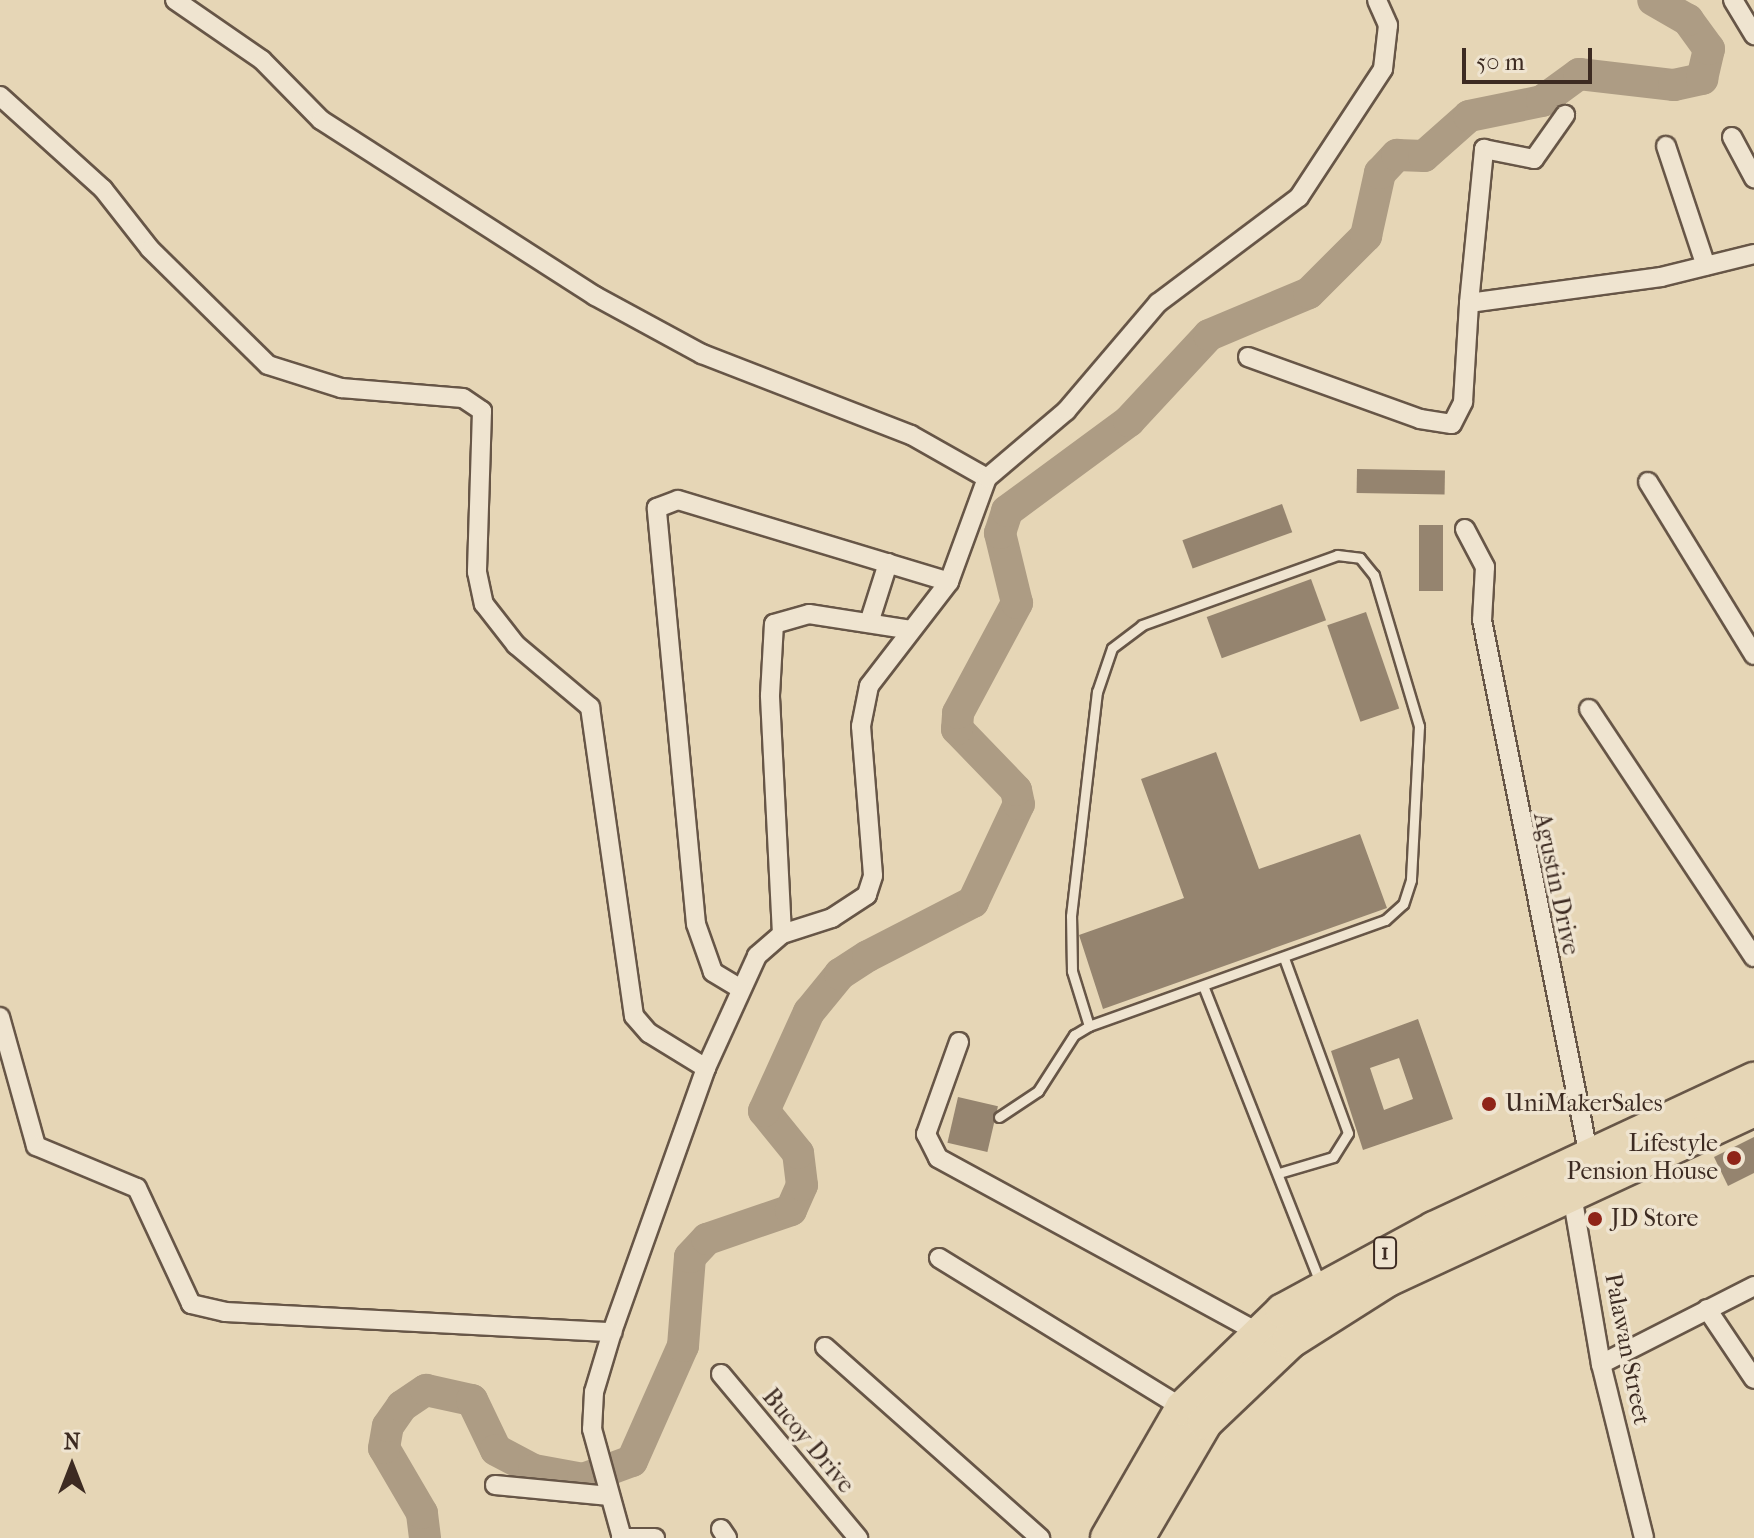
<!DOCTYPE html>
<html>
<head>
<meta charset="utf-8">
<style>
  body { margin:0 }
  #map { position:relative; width:1754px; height:1538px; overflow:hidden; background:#e6d6b6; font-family:"IM FELL French Canon",serif }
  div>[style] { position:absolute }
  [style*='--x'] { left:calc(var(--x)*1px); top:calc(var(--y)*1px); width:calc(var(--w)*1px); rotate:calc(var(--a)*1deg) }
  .river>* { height:32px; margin:-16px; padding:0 16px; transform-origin:16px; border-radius:16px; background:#ad9c84 }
  .building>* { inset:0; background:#95846f; transform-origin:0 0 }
  .roads { filter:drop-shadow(2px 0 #675647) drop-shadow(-2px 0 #675647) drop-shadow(0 2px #675647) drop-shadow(0 -2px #675647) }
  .lane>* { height:9px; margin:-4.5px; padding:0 4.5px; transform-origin:4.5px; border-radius:4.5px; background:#efe4d0 }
  .street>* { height:18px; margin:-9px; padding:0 9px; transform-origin:9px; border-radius:9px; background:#efe4d0 }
  .highway>* { height:34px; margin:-17px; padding:0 17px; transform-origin:17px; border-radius:17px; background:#e6d6b6 }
  .dots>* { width:22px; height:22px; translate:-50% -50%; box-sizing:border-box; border:4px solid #efe4d0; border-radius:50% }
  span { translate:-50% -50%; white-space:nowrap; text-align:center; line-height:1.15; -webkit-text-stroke:7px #efe4d0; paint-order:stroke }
  .shield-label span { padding:2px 6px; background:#efe4d0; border:2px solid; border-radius:6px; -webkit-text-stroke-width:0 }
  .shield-label { font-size:22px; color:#3d2b22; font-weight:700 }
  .street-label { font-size:24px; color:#3d2b22 }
  .poi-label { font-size:24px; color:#3d2b22 }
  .left { translate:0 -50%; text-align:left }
  .right { translate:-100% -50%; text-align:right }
  .north { position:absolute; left:32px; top:1426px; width:80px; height:80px; -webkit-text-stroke:6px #efe4d0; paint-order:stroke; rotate:0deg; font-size:22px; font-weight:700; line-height:32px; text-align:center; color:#3d2b22 }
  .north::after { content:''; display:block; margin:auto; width:28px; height:36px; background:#3d2b22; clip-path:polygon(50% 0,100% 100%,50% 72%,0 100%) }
  .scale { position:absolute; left:1462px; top:48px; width:130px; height:36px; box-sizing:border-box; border:4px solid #3d2b22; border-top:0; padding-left:10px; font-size:24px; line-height:28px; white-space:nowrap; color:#3d2b22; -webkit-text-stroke:6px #efe4d0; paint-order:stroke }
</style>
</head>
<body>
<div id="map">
  <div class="river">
    <i style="--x:425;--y:1538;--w:25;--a:-97"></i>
    <i style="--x:422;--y:1513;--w:75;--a:-120.3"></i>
    <i style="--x:384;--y:1448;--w:22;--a:-80"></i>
    <i style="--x:388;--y:1426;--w:24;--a:-55"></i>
    <i style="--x:402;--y:1406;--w:29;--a:-34"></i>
    <i style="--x:426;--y:1390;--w:47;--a:12.3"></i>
    <i style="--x:472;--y:1400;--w:55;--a:64.4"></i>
    <i style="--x:496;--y:1450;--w:43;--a:27.8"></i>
    <i style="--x:534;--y:1470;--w:50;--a:10.4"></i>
    <i style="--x:583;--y:1479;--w:52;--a:-20.2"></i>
    <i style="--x:632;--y:1461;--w:126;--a:-66.1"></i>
    <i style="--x:683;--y:1346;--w:89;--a:-85.5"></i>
    <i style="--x:690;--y:1257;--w:25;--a:-47"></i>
    <i style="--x:707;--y:1239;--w:89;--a:-19"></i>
    <i style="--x:791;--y:1210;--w:27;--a:-66"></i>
    <i style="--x:802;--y:1185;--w:32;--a:-97"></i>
    <i style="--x:798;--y:1153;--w:54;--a:-129"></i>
    <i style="--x:764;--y:1111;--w:109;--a:-65.6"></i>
    <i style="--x:809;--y:1012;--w:49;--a:-50.8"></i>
    <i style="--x:840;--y:974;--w:33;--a:-33"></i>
    <i style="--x:868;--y:956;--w:118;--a:-27.2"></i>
    <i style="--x:973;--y:902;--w:108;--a:-64.9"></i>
    <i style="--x:1019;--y:804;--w:14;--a:-102"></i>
    <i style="--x:1016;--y:790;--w:85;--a:-134"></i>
    <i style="--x:957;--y:729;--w:16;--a:-86"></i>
    <i style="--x:958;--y:713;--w:125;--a:-61.8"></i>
    <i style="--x:1017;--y:603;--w:72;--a:-103.7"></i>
    <i style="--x:1000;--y:533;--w:23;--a:-72"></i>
    <i style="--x:1007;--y:511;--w:152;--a:-36.4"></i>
    <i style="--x:1129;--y:421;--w:117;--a:-47.1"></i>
    <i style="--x:1209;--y:335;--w:108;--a:-22.8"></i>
    <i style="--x:1309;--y:293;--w:81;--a:-45"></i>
    <i style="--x:1366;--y:236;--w:65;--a:-77.5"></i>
    <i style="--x:1380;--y:173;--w:25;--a:-47"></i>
    <i style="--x:1397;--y:155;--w:27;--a:2"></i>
    <i style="--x:1424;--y:156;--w:60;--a:-41.6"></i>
    <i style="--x:1469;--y:116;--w:75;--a:-11.6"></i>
    <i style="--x:1542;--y:101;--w:46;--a:-36.1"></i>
    <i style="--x:1579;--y:74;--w:96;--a:6.6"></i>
    <i style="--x:1674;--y:85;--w:29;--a:-12"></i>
    <i style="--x:1702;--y:79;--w:31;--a:-77"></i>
    <i style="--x:1709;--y:49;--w:36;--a:-126"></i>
    <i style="--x:1688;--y:20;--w:40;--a:-150.3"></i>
  </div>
  <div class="building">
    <i style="left:1357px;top:469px;width:88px;height:24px;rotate:1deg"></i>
    <i style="left:1282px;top:504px;width:30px;height:106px;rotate:70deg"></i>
    <i style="left:1419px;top:525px;width:24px;height:66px"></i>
    <i style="left:1311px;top:579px;width:44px;height:111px;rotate:70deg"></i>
    <i style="left:1366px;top:612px;width:102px;height:41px;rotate:71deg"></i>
    <i style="clip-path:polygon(1216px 752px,1259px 869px,1360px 834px,1387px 908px,1103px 1009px,1079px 935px,1184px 898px,1141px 779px)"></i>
    <i style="clip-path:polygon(evenodd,1418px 1019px,1453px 1119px,1363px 1150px,1331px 1051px,1418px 1019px,1399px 1058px,1413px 1099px,1384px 1110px,1370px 1068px,1399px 1058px)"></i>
    <i style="left:958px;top:1097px;width:41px;height:47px;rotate:13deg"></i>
    <i style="clip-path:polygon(1754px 1137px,1754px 1173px,1728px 1186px,1714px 1157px)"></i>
  </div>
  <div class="roads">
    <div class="lane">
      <i style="--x:1337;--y:555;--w:23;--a:7"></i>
      <i style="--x:1360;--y:558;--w:22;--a:51"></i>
      <i style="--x:1374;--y:575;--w:158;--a:73.4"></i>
      <i style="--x:1419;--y:726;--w:154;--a:93"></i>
      <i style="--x:1411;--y:880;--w:25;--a:108"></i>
      <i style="--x:1403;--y:904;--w:24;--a:138"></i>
      <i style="--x:1385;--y:920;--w:314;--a:160.3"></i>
      <i style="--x:1089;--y:1026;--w:58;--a:-107.2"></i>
      <i style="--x:1072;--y:971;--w:55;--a:-91"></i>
      <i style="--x:1071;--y:916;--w:226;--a:-83.4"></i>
      <i style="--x:1097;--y:692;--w:46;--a:-71.2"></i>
      <i style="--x:1112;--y:648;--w:38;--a:-37"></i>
      <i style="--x:1142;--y:625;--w:207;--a:-19.7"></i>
      <i style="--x:1204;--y:988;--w:316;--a:68.5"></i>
      <i style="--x:999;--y:1117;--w:47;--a:-33.7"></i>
      <i style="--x:1038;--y:1091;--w:67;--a:-57.3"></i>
      <i style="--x:1074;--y:1035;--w:17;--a:-31"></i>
      <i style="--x:1279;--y:1173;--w:56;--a:-16.5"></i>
      <i style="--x:1333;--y:1157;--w:28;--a:-58"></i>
      <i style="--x:1348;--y:1133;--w:186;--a:-110.1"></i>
    </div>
    <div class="street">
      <i style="--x:175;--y:0;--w:106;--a:34.6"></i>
      <i style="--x:262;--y:60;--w:84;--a:45.5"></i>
      <i style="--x:321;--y:120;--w:326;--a:32.7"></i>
      <i style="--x:595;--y:296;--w:122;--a:28.5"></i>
      <i style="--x:702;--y:354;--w:224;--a:21.2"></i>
      <i style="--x:911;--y:435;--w:87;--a:29.5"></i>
      <i style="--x:987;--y:478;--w:111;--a:110.1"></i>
      <i style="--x:949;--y:582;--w:131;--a:127.6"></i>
      <i style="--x:869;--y:686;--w:41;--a:101.3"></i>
      <i style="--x:861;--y:726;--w:150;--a:85.4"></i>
      <i style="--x:873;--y:876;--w:20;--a:108"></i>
      <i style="--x:867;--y:895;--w:42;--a:146.7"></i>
      <i style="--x:832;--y:918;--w:52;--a:162.3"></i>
      <i style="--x:782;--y:934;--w:33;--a:139"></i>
      <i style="--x:757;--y:956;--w:123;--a:114.5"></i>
      <i style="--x:706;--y:1068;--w:280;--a:109.6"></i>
      <i style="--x:612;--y:1332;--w:63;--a:106.7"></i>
      <i style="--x:594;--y:1392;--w:37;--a:93"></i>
      <i style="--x:592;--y:1429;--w:113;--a:74.6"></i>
      <i style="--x:1733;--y:0;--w:41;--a:59"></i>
      <i style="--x:0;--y:96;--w:139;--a:42.1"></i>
      <i style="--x:103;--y:189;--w:76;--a:51.9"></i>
      <i style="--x:150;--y:249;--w:165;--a:44.5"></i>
      <i style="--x:268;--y:365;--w:77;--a:17.5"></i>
      <i style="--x:341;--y:388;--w:122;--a:4.7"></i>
      <i style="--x:463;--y:398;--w:23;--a:34"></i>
      <i style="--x:482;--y:411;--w:161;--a:91.8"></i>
      <i style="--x:477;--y:572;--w:33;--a:78"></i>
      <i style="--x:484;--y:604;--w:52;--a:52"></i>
      <i style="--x:516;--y:645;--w:97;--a:40"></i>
      <i style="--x:590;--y:707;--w:312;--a:81.9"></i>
      <i style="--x:634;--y:1016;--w:23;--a:49"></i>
      <i style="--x:649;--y:1033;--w:67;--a:31.6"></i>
      <i style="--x:1732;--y:137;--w:47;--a:61.8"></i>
      <i style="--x:1666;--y:146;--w:126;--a:71.6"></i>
      <i style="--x:1469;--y:303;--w:155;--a:-84.4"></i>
      <i style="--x:1484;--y:149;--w:51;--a:11.3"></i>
      <i style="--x:1534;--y:159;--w:54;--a:-54.8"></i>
      <i style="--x:1248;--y:357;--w:183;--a:19.8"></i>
      <i style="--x:1420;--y:419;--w:32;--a:9"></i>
      <i style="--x:1452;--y:424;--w:25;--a:-63"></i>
      <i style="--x:1463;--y:402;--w:99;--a:-86.5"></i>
      <i style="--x:1469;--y:303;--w:194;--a:-7.7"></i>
      <i style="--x:1661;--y:277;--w:96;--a:-13.9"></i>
      <i style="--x:987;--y:478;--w:104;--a:-40.3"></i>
      <i style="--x:1066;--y:411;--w:142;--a:-49.6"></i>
      <i style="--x:1158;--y:303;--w:176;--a:-36.9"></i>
      <i style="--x:1299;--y:197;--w:153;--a:-56.7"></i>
      <i style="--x:1383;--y:69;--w:44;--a:-83.5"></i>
      <i style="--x:1388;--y:25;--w:27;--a:-114"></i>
      <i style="--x:1648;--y:482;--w:203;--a:58.5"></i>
      <i style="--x:1465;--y:529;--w:43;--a:62.2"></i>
      <i style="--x:1485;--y:567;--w:53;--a:93.2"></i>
      <i style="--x:1482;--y:620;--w:548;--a:78.73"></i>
      <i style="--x:869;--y:623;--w:63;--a:-72.4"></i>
      <i style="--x:1589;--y:709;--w:298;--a:56.4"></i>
      <i style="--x:782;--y:934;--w:239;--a:-92.9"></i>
      <i style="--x:770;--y:695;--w:71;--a:-86.8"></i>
      <i style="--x:774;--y:624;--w:36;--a:-16"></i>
      <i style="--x:809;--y:614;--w:103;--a:8.9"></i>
      <i style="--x:741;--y:989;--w:33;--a:-149"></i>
      <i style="--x:713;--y:972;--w:51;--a:-109.5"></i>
      <i style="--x:696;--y:924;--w:418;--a:-95.4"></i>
      <i style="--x:657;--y:508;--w:22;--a:-21"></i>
      <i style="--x:678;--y:500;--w:283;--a:16.8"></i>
      <i style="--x:0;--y:1017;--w:134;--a:74.4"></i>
      <i style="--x:36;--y:1146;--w:109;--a:22.6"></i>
      <i style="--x:137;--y:1188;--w:128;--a:65"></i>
      <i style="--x:191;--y:1304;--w:35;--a:13"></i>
      <i style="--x:225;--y:1312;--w:388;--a:3"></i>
      <i style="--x:959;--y:1042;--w:98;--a:109.7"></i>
      <i style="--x:926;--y:1134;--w:27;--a:63"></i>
      <i style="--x:938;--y:1158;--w:363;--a:28.6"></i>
      <i style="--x:1571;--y:1189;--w:178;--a:80.3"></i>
      <i style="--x:1601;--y:1364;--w:179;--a:76.1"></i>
      <i style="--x:939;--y:1258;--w:286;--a:31.6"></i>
      <i style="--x:1707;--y:1309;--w:84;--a:56.1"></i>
      <i style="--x:825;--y:1347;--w:288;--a:41.6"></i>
      <i style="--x:1601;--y:1364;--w:172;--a:-27"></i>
      <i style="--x:721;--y:1374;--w:214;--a:50.1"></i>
      <i style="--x:495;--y:1485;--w:115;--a:5.5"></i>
      <i style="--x:721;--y:1529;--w:11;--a:56"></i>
      <i style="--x:621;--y:1538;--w:34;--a:0"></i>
    </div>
    <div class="highway">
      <i style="--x:1108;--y:1538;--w:150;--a:-60"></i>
      <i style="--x:1183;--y:1408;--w:139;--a:-44.1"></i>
      <i style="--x:1283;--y:1311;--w:172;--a:-28.5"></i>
      <i style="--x:1434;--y:1229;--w:353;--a:-25"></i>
      <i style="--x:1137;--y:1538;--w:134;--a:-59.6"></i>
      <i style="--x:1205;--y:1422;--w:117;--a:-43.6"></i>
      <i style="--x:1290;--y:1341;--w:114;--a:-32.4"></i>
      <i style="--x:1386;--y:1280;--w:406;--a:-24.9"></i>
    </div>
  </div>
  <div class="dots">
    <i style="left:1489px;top:1104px;background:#8f2418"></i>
    <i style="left:1734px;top:1158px;background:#8f2418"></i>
    <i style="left:1595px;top:1219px;background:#8f2418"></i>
  </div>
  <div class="shield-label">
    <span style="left:1385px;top:1253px">1</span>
  </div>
  <div class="street-label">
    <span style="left:1556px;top:884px;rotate:78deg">Agustin Drive</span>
    <span style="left:1627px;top:1349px;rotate:79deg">Palawan Street</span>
    <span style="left:808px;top:1441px;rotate:50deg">Bucoy Drive</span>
  </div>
  <div class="poi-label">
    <span class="left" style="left:1505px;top:1104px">UniMakerSales</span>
    <span class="right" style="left:1718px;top:1158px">Lifestyle<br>Pension House</span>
    <span class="left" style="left:1611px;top:1219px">JD Store</span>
  </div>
  <div class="north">N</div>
  <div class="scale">50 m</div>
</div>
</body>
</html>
